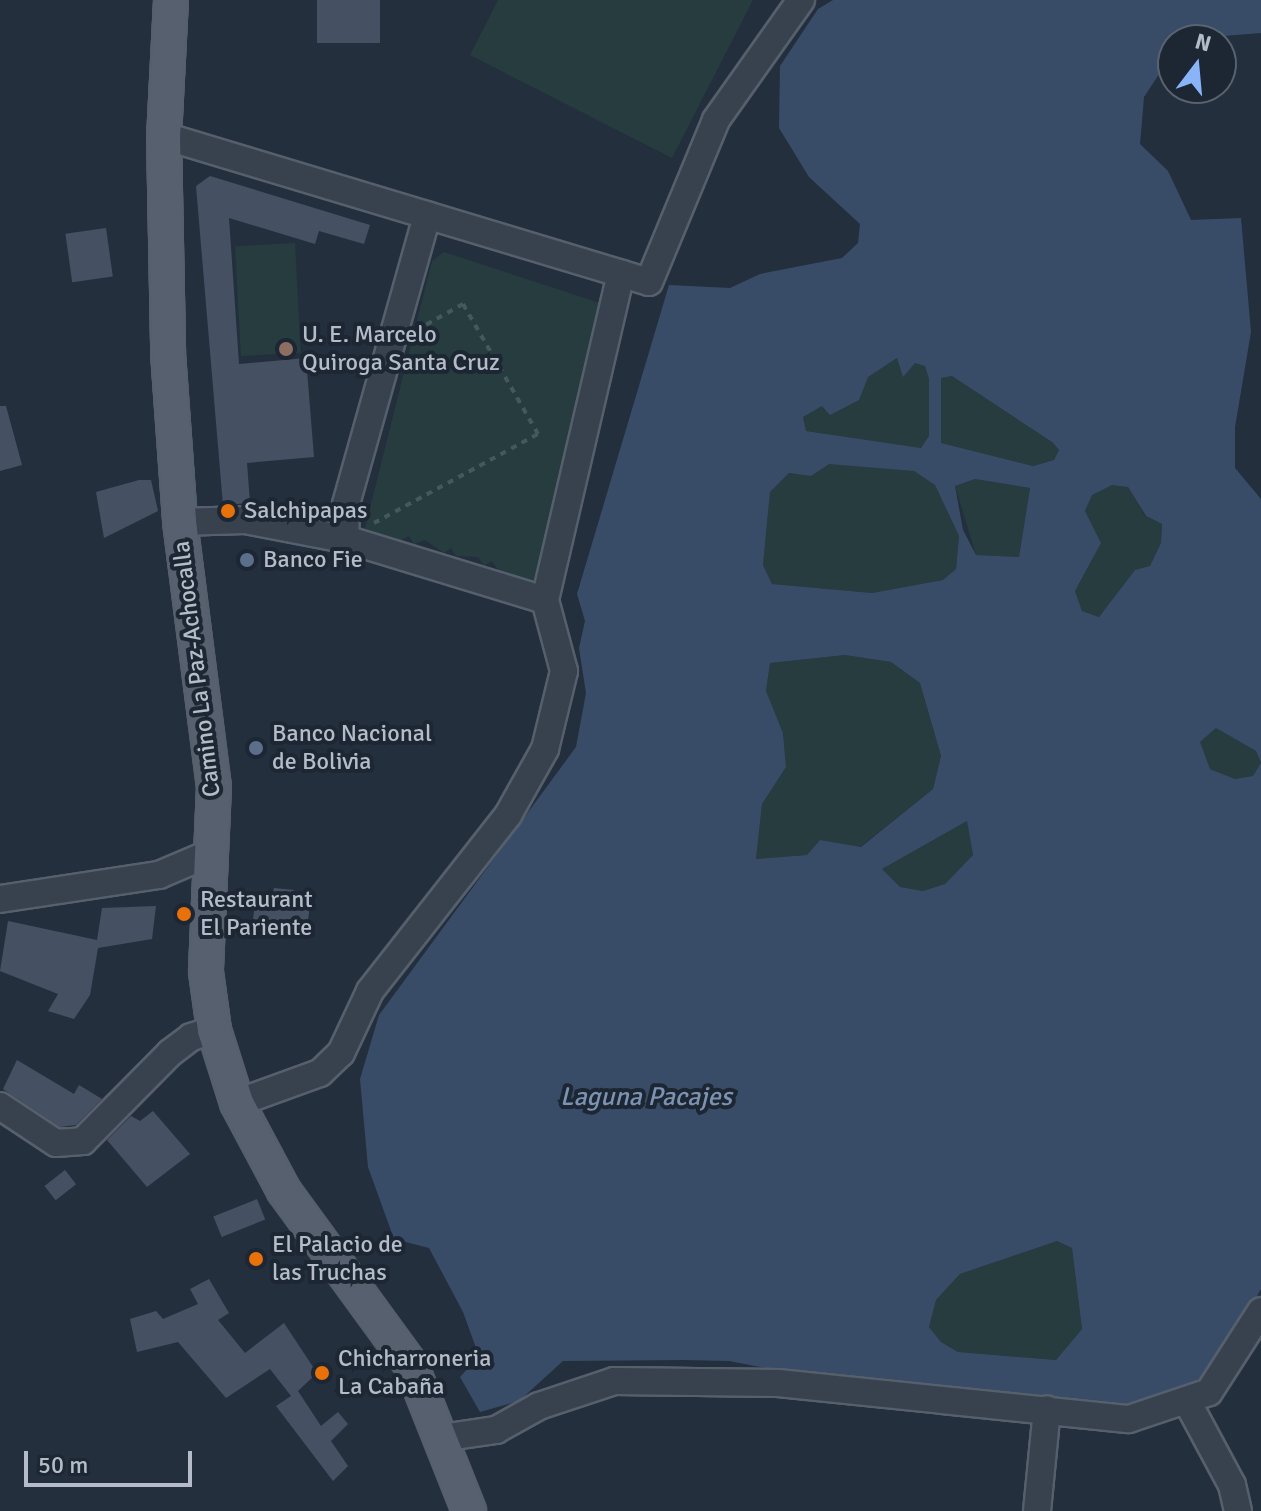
<!DOCTYPE html>
<html>
<head>
<meta charset="utf-8">
<style>
  body { margin:0 }
  #map { position:relative; width:1261px; height:1511px; overflow:hidden; background:#242f3e; font-family:Signika,sans-serif }
  div>[style] { position:absolute }
  [style*='--x'] { left:calc(var(--x)*1px); top:calc(var(--y)*1px); width:calc(var(--w)*1px); rotate:calc(var(--a)*1deg) }
  .green>* { inset:0; background:#263c3f; transform-origin:0 0 }
  .water>* { inset:0; background:#394c67 }
  .building>* { inset:0; background:#455162; transform-origin:0 0 }
  .path>* { height:4px; margin-top:-2px; transform-origin:0; background:repeating-linear-gradient(90deg,#44595c 0 6px,transparent 0 12px) }
  .roads { filter:drop-shadow(2px 0 #565f6c) drop-shadow(-2px 0 #565f6c) drop-shadow(0 2px #565f6c) drop-shadow(0 -2px #565f6c) }
  .minor>* { height:26px; margin:-13px; padding:0 13px; transform-origin:13px; border-radius:13px; background:#38414e }
  .major>* { height:32px; margin:-16px; padding:0 16px; transform-origin:16px; border-radius:16px; background:#56606e }
  .dots>* { width:22px; height:22px; translate:-50% -50%; box-sizing:border-box; border:4px solid #1d2633; border-radius:50% }
  span { translate:-50% -50%; white-space:nowrap; text-align:center; line-height:1.15; -webkit-text-stroke:8px #1d2633; paint-order:stroke }
  .poi-label { font-size:24px; color:#b4bcc9 }
  .left { translate:0 -50%; text-align:left }
  .street-label { font-size:24px; color:#b4bcc9 }
  .water-label { font-size:26px; color:#7c92b1; font-style:italic }
  .north { position:absolute; left:1157px; top:24px; width:80px; height:80px; box-sizing:border-box; background:#1d2633; border:2px solid #59626f; border-radius:50%; rotate:16deg; font-size:22px; font-weight:700; line-height:32px; text-align:center; color:#b4bcc9 }
  .north::after { content:''; display:block; margin:auto; width:28px; height:36px; background:#8ab4f8; clip-path:polygon(50% 0,100% 100%,50% 72%,0 100%) }
  .scale { position:absolute; left:24px; top:1451px; width:168px; height:36px; box-sizing:border-box; border:4px solid #b4bcc9; border-top:0; padding-left:10px; font-size:24px; line-height:28px; white-space:nowrap; color:#b4bcc9; -webkit-text-stroke:6px #1d2633; paint-order:stroke }
</style>
</head>
<body>
<div id="map">
  <div class="green">
    <i style="clip-path:polygon(498px 0,753px 0,672px 158px,470px 55px)"></i>
    <i style="left:295px;top:243px;width:110px;height:60px;rotate:87deg"></i>
    <i style="clip-path:polygon(444px 252px,612px 307px,531px 588px,507px 582px,492px 561px,484px 566px,478px 557px,456px 556px,451px 548px,444px 553px,425px 540px,414px 544px,409px 536px,390px 546px,371px 539px,365px 528px,432px 261px)"></i>
    <i style="clip-path:polygon(897px 358px,925px 365px,929px 379px,929px 437px,921px 448px,806px 431px,803px 417px)"></i>
    <i style="clip-path:polygon(952px 376px,1051px 441px,1059px 450px,1054px 460px,1033px 466px,940px 443px,941px 378px)"></i>
    <i style="clip-path:polygon(829px 463px,914px 471px,935px 485px,959px 536px,956px 569px,943px 580px,872px 593px,772px 584px,763px 565px,770px 492px,789px 473px,811px 476px)"></i>
    <i style="clip-path:polygon(975px 479px,1030px 488px,1019px 557px,976px 555px,955px 486px)"></i>
    <i style="clip-path:polygon(1112px 484px,1128px 487px,1145px 516px,1162px 524px,1161px 543px,1150px 567px,1135px 570px,1099px 617px,1082px 611px,1075px 591px,1101px 543px,1085px 511px,1092px 495px)"></i>
    <i style="clip-path:polygon(845px 655px,891px 662px,920px 683px,941px 756px,933px 789px,860px 847px,820px 840px,807px 855px,756px 859px,762px 804px,786px 766px,783px 733px,766px 691px,770px 663px)"></i>
    <i style="clip-path:polygon(1216px 728px,1256px 751px,1261px 764px,1253px 776px,1235px 779px,1210px 769px,1199px 742px)"></i>
    <i style="clip-path:polygon(967px 821px,973px 855px,945px 884px,923px 891px,900px 887px,882px 869px)"></i>
    <i style="clip-path:polygon(1057px 1241px,1072px 1248px,1082px 1329px,1056px 1360px,958px 1352px,941px 1342px,929px 1327px,936px 1300px,960px 1274px)"></i>
  </div>
  <div class="water">
    <i style="clip-path:polygon(evenodd,833px 0,1261px 0,1261px 33px,1173px 40px,1173px 53px,1144px 97px,1140px 144px,1168px 171px,1191px 220px,1241px 218px,1251px 332px,1235px 427px,1235px 468px,1261px 499px,1261px 1289px,1218px 1365px,1153px 1412px,873px 1389px,729px 1361px,684px 1360px,563px 1361px,519px 1401px,480px 1412px,460px 1377px,479px 1356px,463px 1312px,429px 1248px,394px 1239px,368px 1167px,360px 1079px,379px 1015px,576px 747px,586px 693px,579px 648px,585px 621px,577px 594px,669px 285px,730px 288px,760px 274px,842px 258px,858px 243px,860px 224px,809px 177px,779px 128px,780px 66px,818px 9px,833px 0,897px 358px,903px 377px,915px 363px,925px 366px,929px 379px,929px 436px,921px 448px,806px 431px,803px 417px,822px 406px,830px 415px,859px 400px,868px 377px,897px 358px,833px 0,952px 376px,1052px 442px,1059px 450px,1054px 460px,1033px 466px,941px 443px,941px 378px,952px 376px,833px 0,829px 464px,914px 471px,935px 485px,959px 536px,956px 569px,943px 580px,872px 593px,772px 584px,763px 565px,770px 492px,789px 473px,811px 476px,829px 464px,833px 0,975px 479px,1030px 488px,1019px 557px,976px 555px,963px 530px,955px 486px,975px 479px,833px 0,1112px 485px,1128px 487px,1146px 516px,1162px 524px,1161px 543px,1150px 566px,1135px 570px,1099px 617px,1082px 611px,1075px 591px,1101px 543px,1085px 511px,1092px 495px,1112px 485px,833px 0,845px 655px,891px 662px,920px 683px,941px 756px,933px 789px,861px 847px,820px 840px,807px 855px,756px 859px,762px 804px,786px 767px,783px 733px,766px 691px,770px 663px,845px 655px,833px 0,1216px 728px,1256px 751px,1261px 763px,1253px 776px,1235px 779px,1210px 769px,1200px 742px,1216px 728px,833px 0,967px 821px,973px 855px,945px 884px,923px 891px,900px 887px,882px 869px,967px 821px,833px 0,1057px 1241px,1072px 1248px,1082px 1329px,1056px 1360px,958px 1352px,941px 1342px,929px 1327px,936px 1300px,960px 1274px,1057px 1241px)"></i>
  </div>
  <div class="building">
    <i style="left:317px;top:0;width:63px;height:43px"></i>
    <i style="clip-path:polygon(210px 176px,370px 225px,364px 244px,319px 231px,315px 244px,229px 218px,239px 364px,306px 358px,314px 457px,247px 463px,250px 503px,223px 505px,196px 186px)"></i>
    <i style="left:106px;top:228px;width:49px;height:41px;rotate:82deg"></i>
    <i style="clip-path:polygon(0 406px,6px 406px,22px 465px,0 471px)"></i>
    <i style="clip-path:polygon(139px 480px,151px 480px,158px 511px,104px 538px,96px 492px)"></i>
    <i style="clip-path:polygon(274px 888px,294px 890px,293px 903px,310px 905px,306px 935px,266px 937px,268px 929px,252px 927px,256px 896px,272px 898px)"></i>
    <i style="clip-path:polygon(156px 906px,152px 939px,98px 948px,90px 995px,74px 1019px,48px 1011px,58px 994px,0 971px,8px 921px,97px 940px,102px 908px)"></i>
    <i style="clip-path:polygon(17px 1060px,74px 1094px,79px 1085px,102px 1099px,76px 1125px,60px 1127px,3px 1089px)"></i>
    <i style="clip-path:polygon(153px 1111px,190px 1154px,147px 1187px,107px 1140px,131px 1116px,140px 1121px)"></i>
    <i style="left:65px;top:1170px;width:18px;height:26px;rotate:52deg"></i>
    <i style="left:257px;top:1199px;width:22px;height:47px;rotate:68deg"></i>
    <i style="clip-path:polygon(209px 1279px,229px 1313px,218px 1320px,245px 1353px,284px 1323px,317px 1373px,298px 1391px,321px 1426px,338px 1412px,348px 1424px,331px 1441px,348px 1466px,333px 1481px,276px 1406px,291px 1396px,270px 1369px,226px 1398px,178px 1342px,137px 1352px,130px 1319px,156px 1311px,163px 1319px,198px 1304px,190px 1289px)"></i>
  </div>
  <div class="path">
    <i style="--x:374;--y:523;--w:187;--a:-28.5"></i>
    <i style="--x:538;--y:434;--w:150;--a:-120"></i>
    <i style="--x:463;--y:304;--w:49;--a:150.8"></i>
  </div>
  <div class="roads">
    <div class="minor">
      <i style="--x:164;--y:136;--w:506;--a:16.75"></i>
      <i style="--x:649;--y:282;--w:175;--a:-67.5"></i>
      <i style="--x:716;--y:120;--w:147;--a:-54.7"></i>
      <i style="--x:180;--y:522;--w:65;--a:-1.8"></i>
      <i style="--x:245;--y:520;--w:102;--a:10.8"></i>
      <i style="--x:345;--y:539;--w:209;--a:17"></i>
      <i style="--x:345;--y:539;--w:35;--a:-88"></i>
      <i style="--x:346;--y:504;--w:300;--a:-74.3"></i>
      <i style="--x:0;--y:899;--w:161;--a:-8.6"></i>
      <i style="--x:159;--y:875;--w:59;--a:-23.1"></i>
      <i style="--x:237;--y:1103;--w:88;--a:-19.9"></i>
      <i style="--x:320;--y:1073;--w:29;--a:-44"></i>
      <i style="--x:341;--y:1053;--w:68;--a:-64.9"></i>
      <i style="--x:370;--y:991;--w:224;--a:-51.9"></i>
      <i style="--x:508;--y:815;--w:76;--a:-60.7"></i>
      <i style="--x:545;--y:749;--w:80;--a:-76.3"></i>
      <i style="--x:564;--y:671;--w:73;--a:-105"></i>
      <i style="--x:545;--y:600;--w:335;--a:-76.9"></i>
      <i style="--x:0;--y:1106;--w:67;--a:33.5"></i>
      <i style="--x:56;--y:1143;--w:27;--a:-4"></i>
      <i style="--x:83;--y:1141;--w:124;--a:-45.3"></i>
      <i style="--x:170;--y:1053;--w:26;--a:-37"></i>
      <i style="--x:191;--y:1037;--w:24;--a:-17"></i>
      <i style="--x:1188;--y:1403;--w:93;--a:61.8"></i>
      <i style="--x:1232;--y:1485;--w:27;--a:77"></i>
      <i style="--x:441;--y:1438;--w:56;--a:-8.3"></i>
      <i style="--x:496;--y:1430;--w:49;--a:-29.2"></i>
      <i style="--x:539;--y:1406;--w:79;--a:-18.4"></i>
      <i style="--x:614;--y:1381;--w:164;--a:0.7"></i>
      <i style="--x:778;--y:1383;--w:353;--a:5.9"></i>
      <i style="--x:1129;--y:1419;--w:84;--a:-18.6"></i>
      <i style="--x:1209;--y:1392;--w:96;--a:-57.3"></i>
      <i style="--x:1037;--y:1511;--w:102;--a:-84.4"></i>
    </div>
    <div class="major">
      <i style="--x:171;--y:0;--w:136;--a:92.9"></i>
      <i style="--x:164;--y:136;--w:217;--a:88.9"></i>
      <i style="--x:168;--y:353;--w:169;--a:85.9"></i>
      <i style="--x:180;--y:522;--w:266;--a:82.7"></i>
      <i style="--x:214;--y:786;--w:186;--a:92.5"></i>
      <i style="--x:206;--y:972;--w:59;--a:82.1"></i>
      <i style="--x:214;--y:1030;--w:77;--a:72.5"></i>
      <i style="--x:237;--y:1103;--w:100;--a:61.9"></i>
      <i style="--x:284;--y:1191;--w:215;--a:53.9"></i>
      <i style="--x:411;--y:1365;--w:157;--a:68.3"></i>
    </div>
  </div>
  <div class="dots">
    <i style="left:286px;top:349px;background:#8d6e63"></i>
    <i style="left:228px;top:511px;background:#e8710a"></i>
    <i style="left:247px;top:560px;background:#5c6f8a"></i>
    <i style="left:256px;top:748px;background:#5c6f8a"></i>
    <i style="left:184px;top:914px;background:#e8710a"></i>
    <i style="left:256px;top:1259px;background:#e8710a"></i>
    <i style="left:322px;top:1373px;background:#e8710a"></i>
  </div>
  <div class="poi-label">
    <span class="left" style="left:302px;top:349px">U. E. Marcelo<br>Quiroga Santa Cruz</span>
    <span class="left" style="left:244px;top:511px">Salchipapas</span>
    <span class="left" style="left:263px;top:560px">Banco Fie</span>
    <span class="left" style="left:272px;top:748px">Banco Nacional<br>de Bolivia</span>
    <span class="left" style="left:200px;top:914px">Restaurant<br>El Pariente</span>
    <span class="left" style="left:272px;top:1259px">El Palacio de<br>las Truchas</span>
    <span class="left" style="left:338px;top:1373px">Chicharroneria<br>La Cabaña</span>
  </div>
  <div class="street-label">
    <span style="left:197px;top:669px;rotate:-97deg">Camino La Paz-Achocalla</span>
  </div>
  <div class="water-label">
    <span style="left:646px;top:1098px">Laguna Pacajes</span>
  </div>
  <div class="north">N</div>
  <div class="scale">50 m</div>
</div>
</body>
</html>
